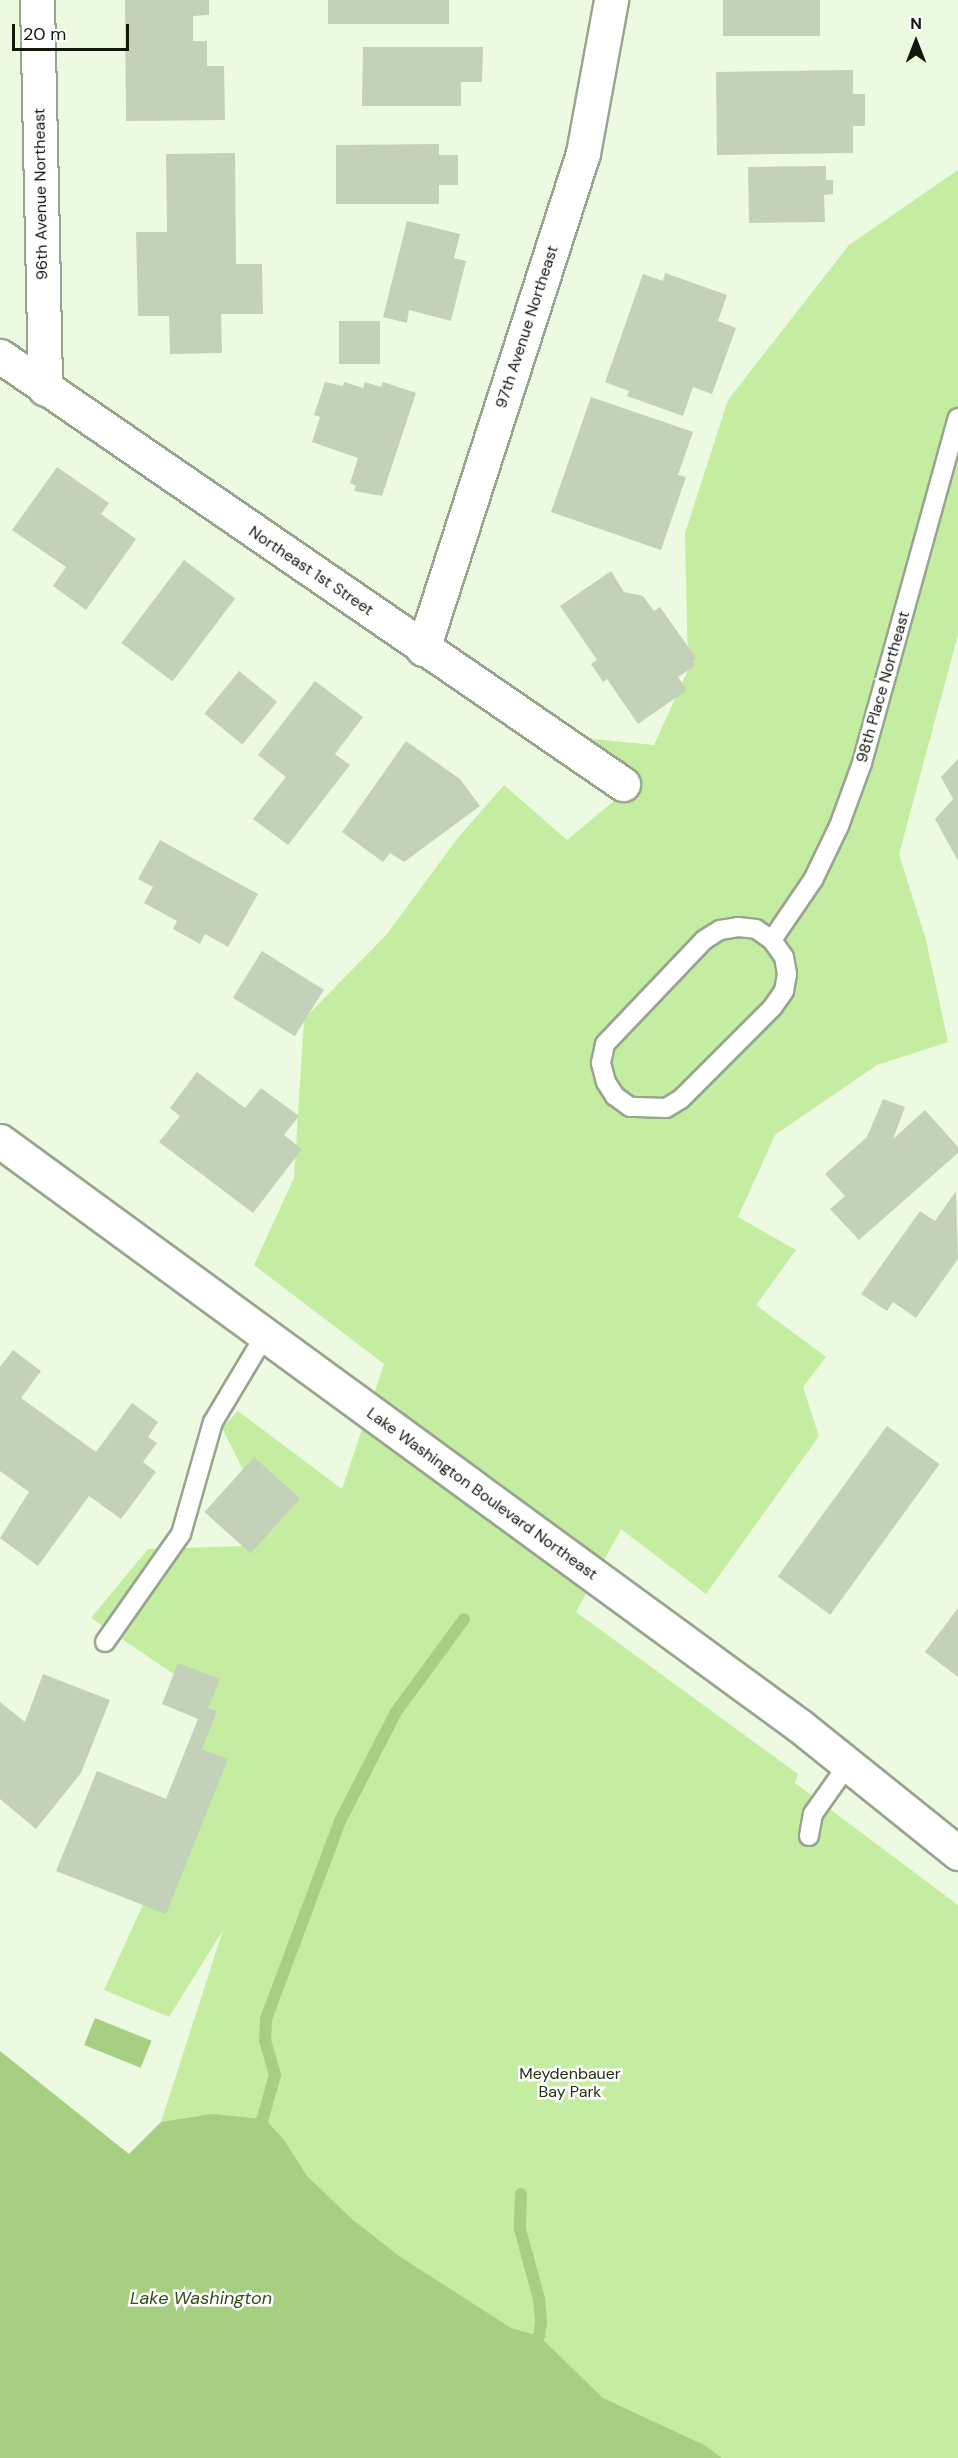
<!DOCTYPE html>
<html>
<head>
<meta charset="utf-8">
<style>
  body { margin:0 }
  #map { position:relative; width:958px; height:2458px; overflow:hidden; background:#ecfae1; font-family:"DM Sans",sans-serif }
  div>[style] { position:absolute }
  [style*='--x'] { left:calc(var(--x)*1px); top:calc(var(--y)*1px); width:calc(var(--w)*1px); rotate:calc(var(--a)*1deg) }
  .green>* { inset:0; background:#c5eda2 }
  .water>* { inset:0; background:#a6cf81; transform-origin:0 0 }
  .stream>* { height:12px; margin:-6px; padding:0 6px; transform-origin:6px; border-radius:6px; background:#a6cf81 }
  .building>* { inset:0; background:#c3d1b8; transform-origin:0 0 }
  .roads { filter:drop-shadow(2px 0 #98a58e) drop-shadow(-2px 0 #98a58e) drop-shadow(0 2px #98a58e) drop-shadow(0 -2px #98a58e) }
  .lane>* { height:18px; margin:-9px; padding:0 9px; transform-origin:9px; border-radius:9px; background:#fff }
  .street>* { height:33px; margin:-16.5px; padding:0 16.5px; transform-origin:16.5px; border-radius:16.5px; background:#fff }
  .secondary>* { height:33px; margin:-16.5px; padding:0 16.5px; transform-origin:16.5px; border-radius:16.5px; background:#fff }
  span { translate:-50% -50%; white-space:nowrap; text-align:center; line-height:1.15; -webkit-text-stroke:5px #fff; paint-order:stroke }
  .street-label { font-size:16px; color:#12170e }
  .park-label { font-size:16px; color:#213110 }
  .water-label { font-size:18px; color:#344d17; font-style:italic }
  .north { position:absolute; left:886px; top:12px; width:60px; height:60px; -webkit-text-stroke:4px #fff; paint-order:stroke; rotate:0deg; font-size:16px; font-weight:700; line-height:24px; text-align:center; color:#12170e }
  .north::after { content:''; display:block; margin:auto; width:21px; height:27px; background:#12170e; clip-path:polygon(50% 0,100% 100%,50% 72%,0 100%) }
  .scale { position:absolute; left:12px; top:24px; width:117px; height:27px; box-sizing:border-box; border:3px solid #12170e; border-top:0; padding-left:8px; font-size:18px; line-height:21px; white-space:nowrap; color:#12170e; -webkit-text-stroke:4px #fff; paint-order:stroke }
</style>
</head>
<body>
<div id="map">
  <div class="green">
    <i style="clip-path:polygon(958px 170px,958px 635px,899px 854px,926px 940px,948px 1042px,877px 1065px,775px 1135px,738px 1217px,796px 1250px,756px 1305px,826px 1357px,803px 1387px,819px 1436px,706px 1594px,621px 1529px,576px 1612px,798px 1774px,795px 1783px,958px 1905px,958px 2458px,203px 2458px,132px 2168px,161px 2122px,223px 1930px,169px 2017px,104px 1990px,194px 1793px,209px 1698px,91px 1618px,148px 1549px,243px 1546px,255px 1493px,222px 1428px,238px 1411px,342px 1489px,384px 1364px,254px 1265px,294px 1178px,304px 1019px,387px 934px,457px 839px,504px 785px,567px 840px,639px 780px,582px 738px,654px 745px,688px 670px,685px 533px,728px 400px,849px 245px)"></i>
  </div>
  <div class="water">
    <i style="left:95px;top:2018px;width:61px;height:29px;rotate:22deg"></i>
    <i style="clip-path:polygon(0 2051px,129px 2154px,161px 2122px,212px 2114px,265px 2119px,284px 2140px,307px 2176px,353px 2220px,399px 2256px,511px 2328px,539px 2336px,603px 2398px,704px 2445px,722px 2458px,0 2458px)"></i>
  </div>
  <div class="stream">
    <i style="--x:258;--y:2135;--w:62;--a:-74.2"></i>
    <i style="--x:275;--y:2075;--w:35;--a:-106"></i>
    <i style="--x:265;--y:2041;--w:22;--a:-87"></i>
    <i style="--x:266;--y:2019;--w:211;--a:-69.5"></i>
    <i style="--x:340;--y:1821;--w:123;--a:-62.8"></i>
    <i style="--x:396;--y:1712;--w:115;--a:-53.8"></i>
    <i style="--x:521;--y:2194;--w:35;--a:92"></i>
    <i style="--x:520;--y:2229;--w:73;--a:74.8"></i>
    <i style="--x:539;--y:2299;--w:24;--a:85"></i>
    <i style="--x:541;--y:2323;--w:13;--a:99"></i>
    <i style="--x:539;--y:2336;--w:15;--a:127"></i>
  </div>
  <div class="building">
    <i style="clip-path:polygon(125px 0,209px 0,209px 15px,193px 16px,193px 41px,207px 41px,207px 66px,224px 66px,225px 120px,126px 121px)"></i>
    <i style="left:328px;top:0;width:121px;height:24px"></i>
    <i style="left:723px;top:0;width:97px;height:36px"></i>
    <i style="clip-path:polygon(363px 47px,483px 47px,482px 82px,461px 82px,461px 106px,362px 106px)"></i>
    <i style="clip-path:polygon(853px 70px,853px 94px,865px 94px,865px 126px,853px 126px,853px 153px,717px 155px,716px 72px)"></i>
    <i style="clip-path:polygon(439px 144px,439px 155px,458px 155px,458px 185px,439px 185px,439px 204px,336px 204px,336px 145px)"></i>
    <i style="clip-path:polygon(235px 153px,236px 264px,262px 264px,263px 314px,221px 314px,222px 353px,170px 354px,169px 316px,138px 316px,136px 232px,167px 232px,166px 154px)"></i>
    <i style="clip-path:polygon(826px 166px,826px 180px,833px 180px,833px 194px,824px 195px,825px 222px,749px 223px,748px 167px)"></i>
    <i style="clip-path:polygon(407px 221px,460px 234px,454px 258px,466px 261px,451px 321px,409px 310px,407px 323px,383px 317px)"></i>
    <i style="clip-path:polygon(665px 273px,727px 295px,718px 321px,736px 328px,712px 394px,693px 387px,683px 416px,627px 396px,629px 391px,605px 382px,643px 274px,663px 281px)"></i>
    <i style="left:339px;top:321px;width:41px;height:43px"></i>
    <i style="clip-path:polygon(325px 382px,343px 386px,344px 382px,363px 388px,365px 382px,381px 387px,383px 382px,416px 393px,382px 496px,354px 491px,356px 486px,350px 483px,358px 458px,312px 442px,320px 417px,314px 415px)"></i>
    <i style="clip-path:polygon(591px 397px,693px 432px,678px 475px,686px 477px,661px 550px,551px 512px)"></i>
    <i style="clip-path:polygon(57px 467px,109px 503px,101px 514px,136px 539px,86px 610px,53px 586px,66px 567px,12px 530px)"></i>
    <i style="left:184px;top:560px;width:64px;height:104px;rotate:37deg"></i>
    <i style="clip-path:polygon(611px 571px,624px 592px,643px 596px,654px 611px,660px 607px,696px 658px,692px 662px,695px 666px,678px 677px,687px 690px,638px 724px,607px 679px,603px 682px,591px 664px,597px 660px,560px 606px)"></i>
    <i style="left:239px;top:671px;width:49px;height:55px;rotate:39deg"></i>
    <i style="clip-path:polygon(315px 681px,363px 717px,335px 754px,350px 765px,288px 845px,253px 819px,286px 777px,258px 755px)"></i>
    <i style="clip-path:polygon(406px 741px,460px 779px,480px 806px,404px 862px,390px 853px,383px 862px,342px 832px)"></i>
    <i style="clip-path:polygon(958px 759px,958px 861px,935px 819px,953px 799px,941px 777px)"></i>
    <i style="clip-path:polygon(160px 840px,258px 894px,228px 947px,205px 934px,200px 944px,173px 929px,177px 921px,144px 903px,153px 887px,138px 879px)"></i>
    <i style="left:262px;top:951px;width:73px;height:55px;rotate:32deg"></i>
    <i style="clip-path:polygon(197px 1072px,245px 1108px,261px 1088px,299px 1116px,284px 1135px,302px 1149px,253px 1213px,159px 1142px,180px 1116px,170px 1108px)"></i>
    <i style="clip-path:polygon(883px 1099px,905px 1107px,893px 1139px,925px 1110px,958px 1147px,958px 1153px,859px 1240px,830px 1209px,845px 1196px,825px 1174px,867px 1137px)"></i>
    <i style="clip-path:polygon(956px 1191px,958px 1259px,916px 1318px,893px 1302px,887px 1311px,861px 1294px,920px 1211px,935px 1221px)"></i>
    <i style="clip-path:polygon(13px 1350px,41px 1371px,21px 1398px,96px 1452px,132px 1403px,158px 1422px,148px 1437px,157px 1443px,143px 1462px,156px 1472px,121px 1519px,89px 1496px,38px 1566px,0 1538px,29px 1492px,0 1471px,0 1367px)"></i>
    <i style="left:887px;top:1426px;width:65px;height:186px;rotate:36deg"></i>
    <i style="left:254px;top:1457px;width:62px;height:74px;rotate:42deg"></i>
    <i style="clip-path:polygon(958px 1608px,958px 1677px,925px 1652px)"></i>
    <i style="clip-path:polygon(178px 1663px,220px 1679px,208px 1708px,217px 1711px,202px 1749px,228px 1759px,166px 1914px,56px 1871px,97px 1771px,166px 1799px,198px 1719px,162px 1704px)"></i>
    <i style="clip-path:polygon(43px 1674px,110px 1700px,81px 1773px,36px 1829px,0 1799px,0 1702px,25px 1722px)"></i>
  </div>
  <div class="roads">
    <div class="lane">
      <i style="--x:738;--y:927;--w:18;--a:6"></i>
      <i style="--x:756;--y:929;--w:19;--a:35"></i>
      <i style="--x:772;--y:940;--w:21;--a:55"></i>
      <i style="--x:784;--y:957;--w:17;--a:80"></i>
      <i style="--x:787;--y:974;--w:17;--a:100"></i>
      <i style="--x:784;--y:991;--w:19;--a:125"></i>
      <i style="--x:773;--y:1007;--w:130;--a:135"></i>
      <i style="--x:681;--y:1099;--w:17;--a:149"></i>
      <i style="--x:666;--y:1108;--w:36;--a:-178"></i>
      <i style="--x:630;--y:1107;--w:19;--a:-144"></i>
      <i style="--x:615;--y:1096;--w:17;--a:-123"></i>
      <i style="--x:606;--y:1082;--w:20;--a:-105"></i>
      <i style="--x:601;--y:1063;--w:19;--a:-78"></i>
      <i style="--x:605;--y:1044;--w:144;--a:-46.4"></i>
      <i style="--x:704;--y:940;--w:19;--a:-32"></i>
      <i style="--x:720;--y:930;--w:18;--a:-9"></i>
      <i style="--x:772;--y:940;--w:73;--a:-55.7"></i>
      <i style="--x:813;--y:880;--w:60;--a:-64.3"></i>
      <i style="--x:839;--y:826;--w:67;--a:-69.9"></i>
      <i style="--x:862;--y:763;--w:358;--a:-74.5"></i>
      <i style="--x:105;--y:1642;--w:132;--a:-54.9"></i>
      <i style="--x:181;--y:1534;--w:116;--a:-74.1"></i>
      <i style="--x:213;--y:1422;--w:101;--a:-59.1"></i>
      <i style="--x:809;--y:1836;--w:22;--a:-80"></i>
      <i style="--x:813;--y:1814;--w:62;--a:-54.8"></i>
    </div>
    <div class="street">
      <i style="--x:37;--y:0;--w:389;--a:88.8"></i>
      <i style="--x:0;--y:356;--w:756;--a:34.49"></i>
      <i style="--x:423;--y:649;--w:521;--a:-72.12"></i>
      <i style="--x:583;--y:153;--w:156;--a:-79.6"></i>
    </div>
    <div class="secondary">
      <i style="--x:0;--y:1141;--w:991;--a:36.18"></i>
      <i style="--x:800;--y:1726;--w:203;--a:38.8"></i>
    </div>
  </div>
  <div class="street-label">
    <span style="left:41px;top:194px;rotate:-91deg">96th Avenue Northeast</span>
    <span style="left:527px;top:327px;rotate:-72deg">97th Avenue Northeast</span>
    <span style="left:311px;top:571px;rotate:34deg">Northeast 1st Street</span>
    <span style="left:883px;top:687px;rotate:-74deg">98th Place Northeast</span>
    <span style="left:482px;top:1494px;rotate:36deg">Lake Washington Boulevard Northeast</span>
  </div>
  <div class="park-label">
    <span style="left:570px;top:2083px">Meydenbauer<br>Bay Park</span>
  </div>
  <div class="water-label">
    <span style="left:201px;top:2298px">Lake Washington</span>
  </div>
  <div class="north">N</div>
  <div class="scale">20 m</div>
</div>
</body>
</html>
